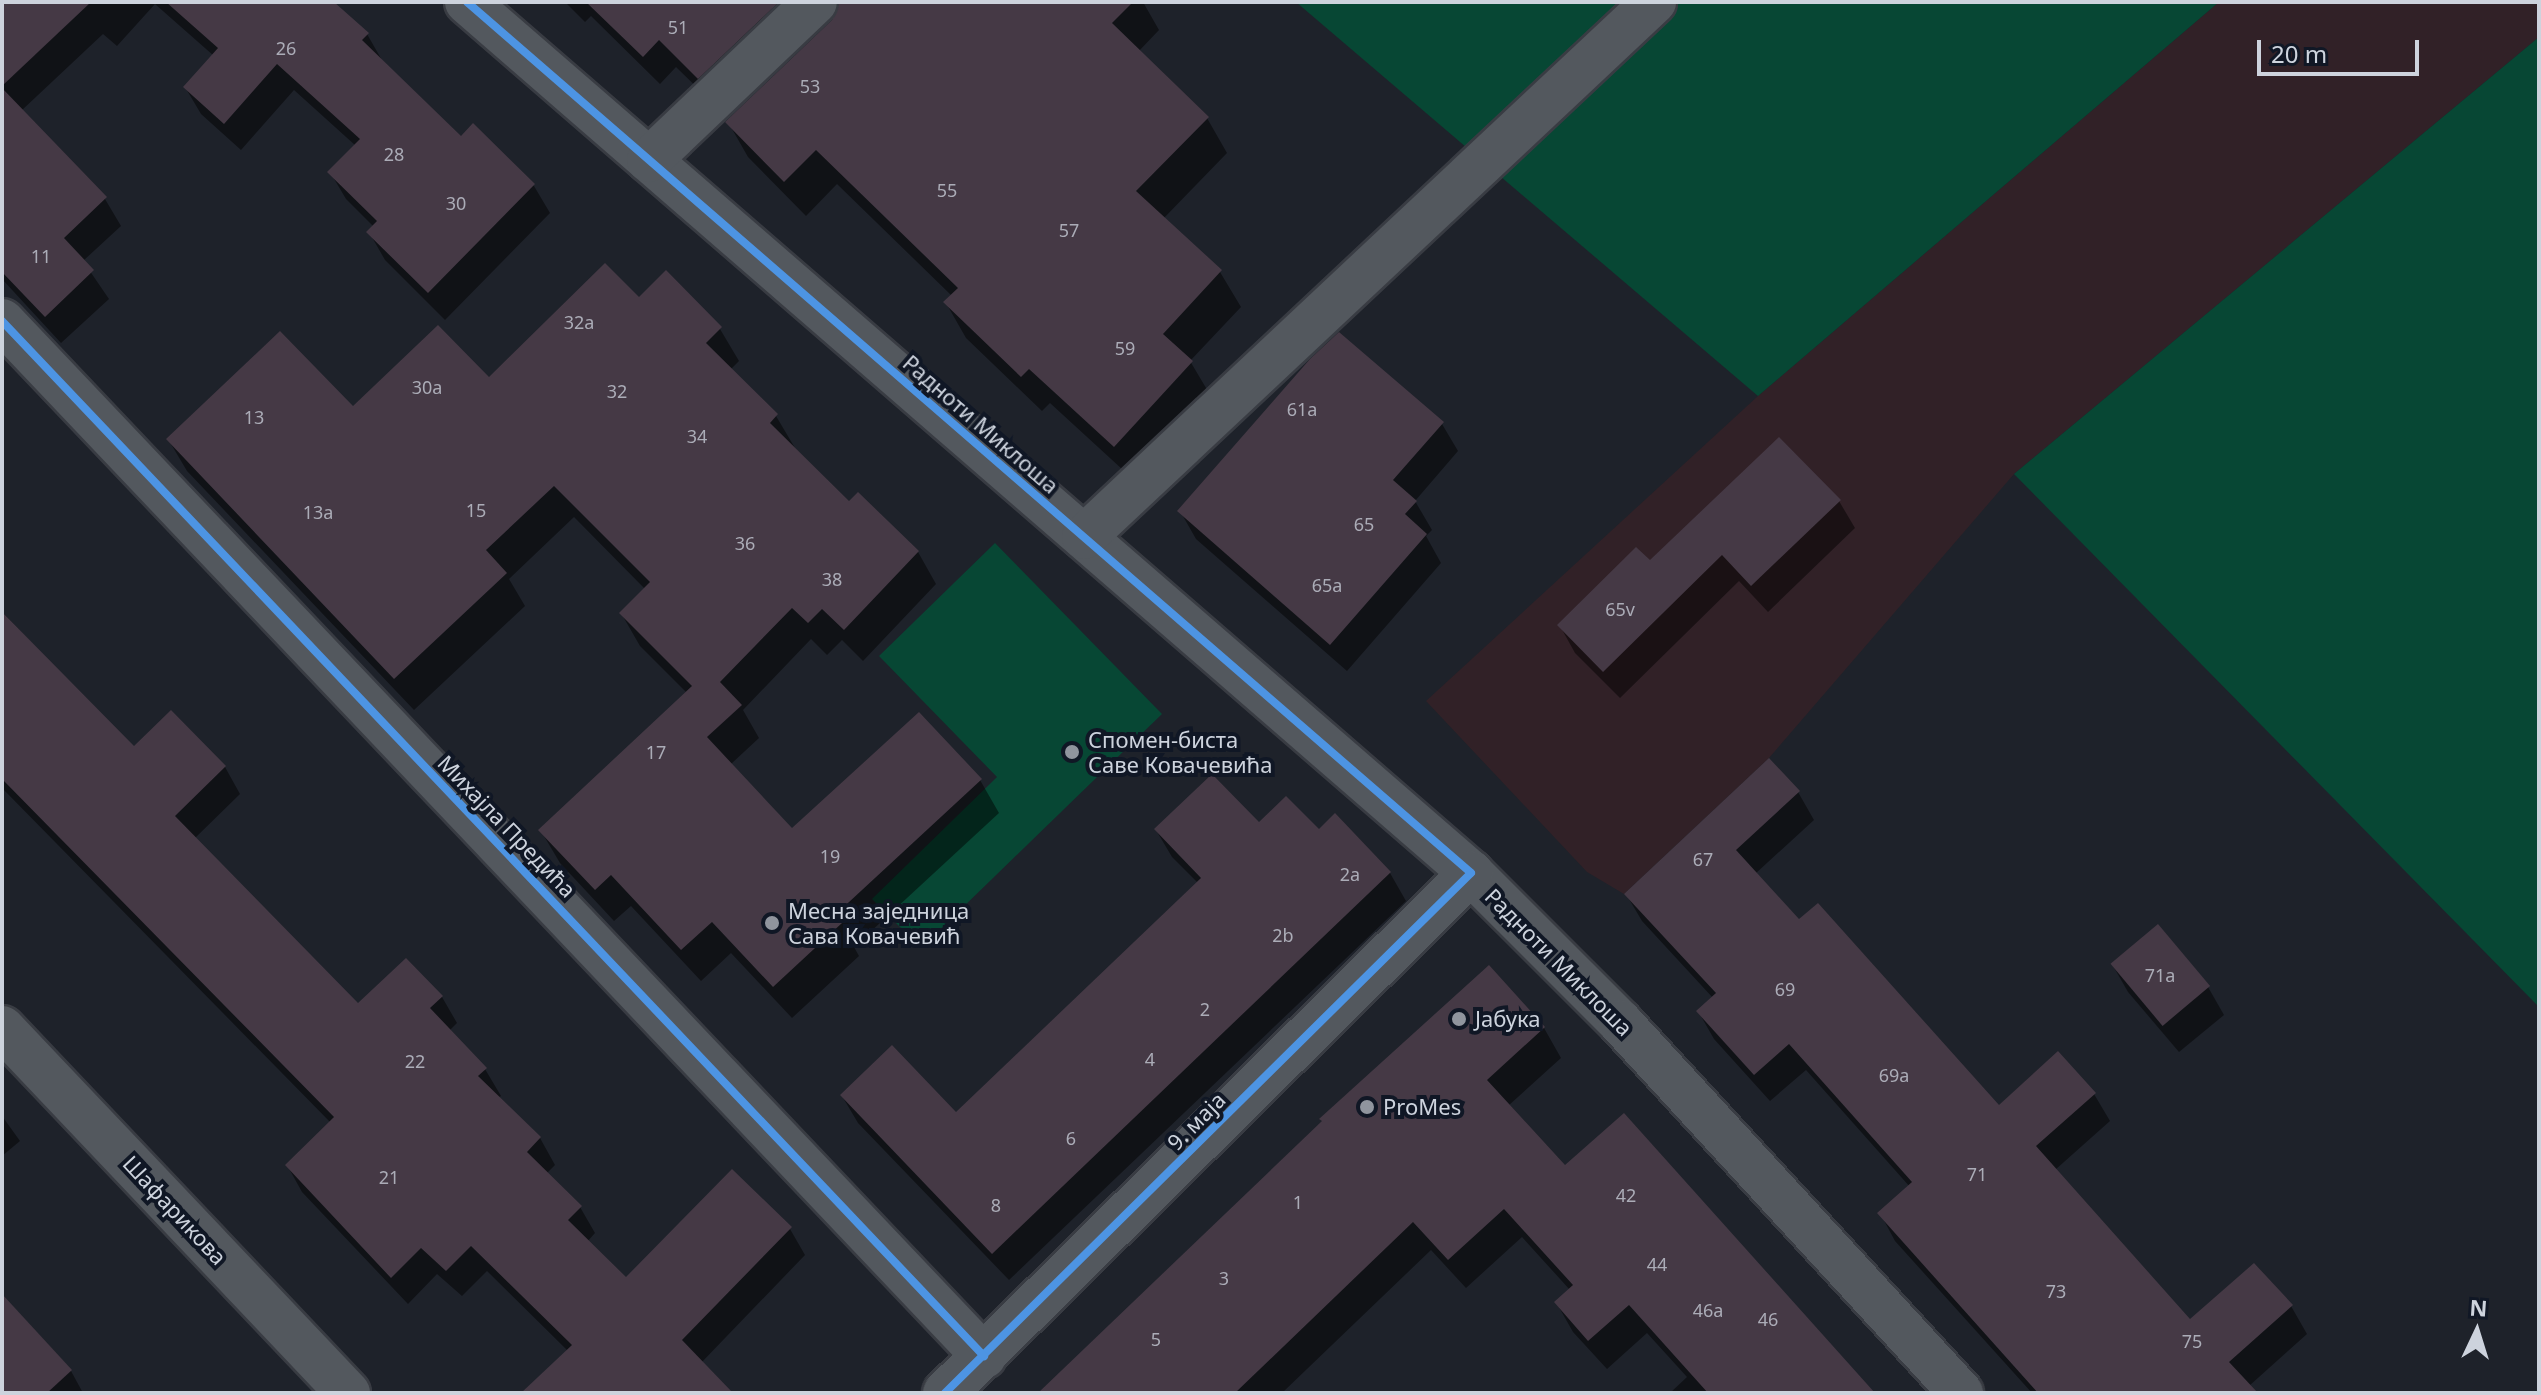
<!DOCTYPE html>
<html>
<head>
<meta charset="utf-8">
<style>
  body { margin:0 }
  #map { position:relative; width:2541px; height:1395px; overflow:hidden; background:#1e222a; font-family:"Noto Sans",sans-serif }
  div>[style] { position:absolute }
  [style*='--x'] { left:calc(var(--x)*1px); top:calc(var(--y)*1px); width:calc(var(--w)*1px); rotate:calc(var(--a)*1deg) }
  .commercial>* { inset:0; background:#312127 }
  .green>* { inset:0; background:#074734 }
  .shadow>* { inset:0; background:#0007 }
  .building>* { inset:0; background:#453945; transform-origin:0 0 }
  .roads { filter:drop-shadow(2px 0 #393c43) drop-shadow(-2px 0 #393c43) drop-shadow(0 2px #393c43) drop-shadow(0 -2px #393c43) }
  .minor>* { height:44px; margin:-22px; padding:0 22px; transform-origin:22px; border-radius:22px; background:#53585e }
  .cycleway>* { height:8px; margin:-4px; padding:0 4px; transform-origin:4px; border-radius:4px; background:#4d94e3 }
  .dots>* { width:22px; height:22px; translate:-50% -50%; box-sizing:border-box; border:4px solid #101725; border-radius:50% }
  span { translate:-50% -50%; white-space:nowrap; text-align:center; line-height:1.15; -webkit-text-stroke:8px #101725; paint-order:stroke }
  .number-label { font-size:18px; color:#abacb7 }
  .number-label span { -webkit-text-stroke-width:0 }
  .street-label { font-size:22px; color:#cdd3dd }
  .poi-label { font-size:22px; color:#cdd3dd }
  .left { translate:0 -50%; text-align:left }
  .frame { position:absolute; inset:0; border:4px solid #cdd3dd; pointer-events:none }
  .north { position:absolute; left:2437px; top:1291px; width:80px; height:80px; -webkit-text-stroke:6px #101725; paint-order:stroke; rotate:4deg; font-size:22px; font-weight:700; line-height:32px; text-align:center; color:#cdd3dd }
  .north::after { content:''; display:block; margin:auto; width:28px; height:36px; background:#cdd3dd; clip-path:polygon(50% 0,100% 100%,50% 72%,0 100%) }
  .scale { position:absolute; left:2257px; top:40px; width:162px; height:36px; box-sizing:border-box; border:4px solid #cdd3dd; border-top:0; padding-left:10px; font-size:24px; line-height:28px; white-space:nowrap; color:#cdd3dd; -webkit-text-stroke:6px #101725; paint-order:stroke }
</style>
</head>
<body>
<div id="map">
  <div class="commercial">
    <i style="clip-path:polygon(2219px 2px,2539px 2px,2539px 37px,2014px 474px,1769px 758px,1624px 894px,1587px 872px,1426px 701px,1758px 396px)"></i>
  </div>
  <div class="green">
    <i style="clip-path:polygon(1296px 2px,2219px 2px,1758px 396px)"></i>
    <i style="clip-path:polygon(2539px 37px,2539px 1007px,2014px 474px)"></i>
    <i style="clip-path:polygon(995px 543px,1162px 714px,921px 948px,872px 899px,997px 777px,879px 656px)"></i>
  </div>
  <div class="shadow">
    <i style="clip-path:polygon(9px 2px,331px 2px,367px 34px,383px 62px,461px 139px,473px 126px,534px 186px,550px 213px,445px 320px,385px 260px,369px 232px,374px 227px,346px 199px,330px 172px,356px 146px,294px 90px,241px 150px,201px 114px,185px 87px,214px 56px,155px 4px,117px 46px,103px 34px,21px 111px,105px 199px,121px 226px,83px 261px,109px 299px,61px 343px,2px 279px,2px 8px)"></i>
    <i style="clip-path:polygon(565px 2px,766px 2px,788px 35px,715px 105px,676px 67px,660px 84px,591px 16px,585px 22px)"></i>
    <i style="clip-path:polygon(841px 2px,1143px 2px,1159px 30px,1138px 52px,1207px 118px,1227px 153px,1163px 219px,1220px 272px,1241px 307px,1190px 361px,1212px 398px,1135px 481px,1050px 403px,1042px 411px,966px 338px,946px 303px,952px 296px,837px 184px,806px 216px,748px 157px,728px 122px,834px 21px)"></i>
    <i style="clip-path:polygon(666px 273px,720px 329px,739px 361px,730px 370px,776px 416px,795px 448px,849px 504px,918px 552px,936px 584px,863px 661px,842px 640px,827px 655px,811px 639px,743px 710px,759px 738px,731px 764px,792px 831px,980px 780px,999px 813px,854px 947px,859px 956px,792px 1018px,731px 953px,701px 981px,631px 906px,614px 921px,560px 863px,541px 831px,687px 693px,640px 646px,621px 613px,645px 589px,574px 517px,509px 579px,525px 606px,414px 710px,187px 471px,168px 439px,353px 409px,489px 380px,639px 300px)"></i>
    <i style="clip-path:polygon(1442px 424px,1458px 451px,1415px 501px,1432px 530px,1426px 536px,1441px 563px,1347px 671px,1196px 539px,1180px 511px)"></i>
    <i style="clip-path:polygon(1839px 501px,1855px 528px,1768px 612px,1739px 581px,1620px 698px,1575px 653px,1560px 626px,1650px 563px)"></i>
    <i style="clip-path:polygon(2px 612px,134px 749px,171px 713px,225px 767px,240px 794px,194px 839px,358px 1006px,442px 997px,457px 1023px,449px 1031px,485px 1069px,501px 1096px,498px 1098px,540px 1138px,555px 1165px,546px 1174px,580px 1207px,595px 1233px,587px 1242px,626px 1280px,790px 1229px,805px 1255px,701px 1363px,730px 1393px,524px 1393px,568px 1351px,487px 1271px,462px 1296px,437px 1274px,408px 1304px,302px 1192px,287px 1165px,331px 1123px,2px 788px)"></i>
    <i style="clip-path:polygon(1798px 792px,1814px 820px,1755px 874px,1799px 922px,1998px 1107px,2094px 1094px,2110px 1121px,2055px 1170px,2190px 1322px,2291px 1306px,2307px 1334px,2249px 1386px,2255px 1393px,2032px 1393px,1895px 1241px,1880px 1213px,1910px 1187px,1806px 1070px,1770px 1101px,1714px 1039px,1698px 1011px,1713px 998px,1642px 921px,1626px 894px)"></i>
    <i style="clip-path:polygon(1259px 825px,1319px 832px,1390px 873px,1406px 901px,1009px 1280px,858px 1123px,842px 1096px,956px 1114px,1198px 883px,1172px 857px,1156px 830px)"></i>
    <i style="clip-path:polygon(2112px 964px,2208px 987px,2224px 1015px,2179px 1052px,2128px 992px)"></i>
    <i style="clip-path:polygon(1489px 968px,1544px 1028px,1561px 1058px,1508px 1106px,1565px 1168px,1873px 1393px,1670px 1393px,1687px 1377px,1647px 1333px,1607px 1369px,1573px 1332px,1556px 1302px,1570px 1290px,1522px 1237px,1466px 1288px,1431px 1250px,1282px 1393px,1041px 1393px)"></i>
    <i style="clip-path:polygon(2px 1116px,20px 1141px,2px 1156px)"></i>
    <i style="clip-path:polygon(2px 1298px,71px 1371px,83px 1393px,2px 1393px)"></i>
  </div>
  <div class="building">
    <i style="clip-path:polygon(2px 2px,91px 2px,2px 86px)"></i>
    <i style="clip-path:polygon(166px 2px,334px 2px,369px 33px,362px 40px,461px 136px,473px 123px,535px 184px,428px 293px,366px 232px,377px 221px,327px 172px,360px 139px,277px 64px,224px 124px,183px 87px,218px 48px)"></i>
    <i style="clip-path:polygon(586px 2px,779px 2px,698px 79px,659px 40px,643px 57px)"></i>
    <i style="clip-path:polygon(839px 2px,1133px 2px,1112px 23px,1209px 117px,1136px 191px,1222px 270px,1163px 334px,1193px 361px,1114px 447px,1029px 369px,1021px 377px,943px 302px,958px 288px,816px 150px,784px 182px,725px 122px,832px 20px)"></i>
    <i style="clip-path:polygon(2px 88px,107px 197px,64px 238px,94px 270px,45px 317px,2px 272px)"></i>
    <i style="clip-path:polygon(605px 263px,639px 297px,666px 270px,722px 327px,706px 343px,778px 414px,770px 423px,849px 501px,858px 492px,919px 551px,844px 630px,822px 609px,808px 623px,792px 608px,720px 682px,742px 705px,707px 737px,792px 828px,919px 712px,982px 779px,835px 915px,842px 923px,773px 987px,712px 922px,681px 950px,611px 875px,595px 890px,538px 830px,692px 686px,619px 613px,650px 582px,554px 486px,486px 550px,507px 573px,394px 679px,166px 439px,280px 331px,353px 406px,438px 325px,489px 377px)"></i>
    <i style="clip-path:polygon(1339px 332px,1444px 422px,1393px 480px,1417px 501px,1405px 514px,1427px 534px,1330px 645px,1177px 511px,1310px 359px)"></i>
    <i style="clip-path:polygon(1779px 437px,1841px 500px,1751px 586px,1722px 555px,1603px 672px,1557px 625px,1636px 547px,1650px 560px)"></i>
    <i style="clip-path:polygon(2px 612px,134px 746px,171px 710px,226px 766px,175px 816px,358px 1003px,406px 958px,443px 996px,430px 1008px,487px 1068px,478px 1076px,541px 1137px,527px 1152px,582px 1206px,568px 1220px,626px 1277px,732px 1169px,792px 1227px,682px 1340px,733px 1393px,521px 1393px,572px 1345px,471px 1246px,446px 1271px,421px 1248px,391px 1278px,285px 1165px,334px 1117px,2px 779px)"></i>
    <i style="clip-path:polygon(1769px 758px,1800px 791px,1736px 850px,1799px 919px,1818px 903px,1999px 1105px,2058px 1051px,2096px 1093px,2036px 1146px,2190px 1319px,2254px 1263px,2293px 1305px,2229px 1362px,2258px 1393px,2038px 1393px,1877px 1213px,1912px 1182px,1789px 1044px,1754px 1075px,1696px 1011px,1716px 993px,1624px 894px)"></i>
    <i style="clip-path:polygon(1212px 774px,1259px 822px,1286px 796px,1319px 829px,1335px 813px,1391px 872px,992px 1254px,840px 1095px,892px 1045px,956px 1112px,1201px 878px,1154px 829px)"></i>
    <i style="left:2158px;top:924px;width:81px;height:62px;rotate:50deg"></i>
    <i style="clip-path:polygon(1489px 965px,1545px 1027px,1487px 1080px,1565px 1165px,1624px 1113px,1875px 1393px,1708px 1393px,1629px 1305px,1588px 1341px,1554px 1302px,1573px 1285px,1504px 1209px,1448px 1260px,1413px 1222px,1235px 1393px,1038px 1393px,1322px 1121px,1319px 1119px)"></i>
    <i style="clip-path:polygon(2px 1294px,72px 1370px,47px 1393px,2px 1393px)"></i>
  </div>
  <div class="roads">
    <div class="minor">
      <i style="--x:467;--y:2;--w:1329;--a:40.94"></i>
      <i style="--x:1471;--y:873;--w:211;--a:45"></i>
      <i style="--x:1620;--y:1022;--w:504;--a:47.41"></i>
      <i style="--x:649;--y:160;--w:229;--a:-43.6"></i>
      <i style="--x:2;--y:321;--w:1427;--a:46.51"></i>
      <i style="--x:1084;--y:537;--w:782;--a:-43.19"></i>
      <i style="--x:2;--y:1028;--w:503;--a:46.53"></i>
      <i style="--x:945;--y:1393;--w:740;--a:-44.67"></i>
    </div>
  </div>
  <div class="cycleway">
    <i style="--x:467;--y:2;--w:1329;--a:40.94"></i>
    <i style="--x:1471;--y:873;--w:740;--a:135.33"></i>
    <i style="--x:2;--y:321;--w:1427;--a:46.51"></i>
  </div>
  <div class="dots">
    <i style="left:1072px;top:752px;background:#90959e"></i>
    <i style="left:772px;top:923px;background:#90959e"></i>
    <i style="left:1459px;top:1019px;background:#90959e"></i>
    <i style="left:1367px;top:1107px;background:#90959e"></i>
  </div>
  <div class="number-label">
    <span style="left:678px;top:27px">51</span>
    <span style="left:286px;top:48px">26</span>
    <span style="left:810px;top:86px">53</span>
    <span style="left:394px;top:154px">28</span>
    <span style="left:947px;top:190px">55</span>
    <span style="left:456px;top:203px">30</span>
    <span style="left:1069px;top:230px">57</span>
    <span style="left:41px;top:256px">11</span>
    <span style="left:579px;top:322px">32a</span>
    <span style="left:1125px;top:348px">59</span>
    <span style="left:427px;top:387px">30a</span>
    <span style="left:617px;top:391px">32</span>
    <span style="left:1302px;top:409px">61a</span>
    <span style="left:254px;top:417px">13</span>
    <span style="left:697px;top:436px">34</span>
    <span style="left:476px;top:510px">15</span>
    <span style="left:318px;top:512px">13a</span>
    <span style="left:1364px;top:524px">65</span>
    <span style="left:745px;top:543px">36</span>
    <span style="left:832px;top:579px">38</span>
    <span style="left:1327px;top:585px">65a</span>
    <span style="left:1620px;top:609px">65v</span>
    <span style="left:656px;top:752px">17</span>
    <span style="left:830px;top:856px">19</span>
    <span style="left:1703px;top:859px">67</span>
    <span style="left:1350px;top:874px">2a</span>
    <span style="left:1283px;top:935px">2b</span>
    <span style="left:2160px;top:975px">71a</span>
    <span style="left:1785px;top:989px">69</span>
    <span style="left:1205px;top:1009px">2</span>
    <span style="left:1150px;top:1059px">4</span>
    <span style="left:415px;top:1061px">22</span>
    <span style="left:1894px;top:1075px">69a</span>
    <span style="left:1071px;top:1138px">6</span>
    <span style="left:1977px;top:1174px">71</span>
    <span style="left:389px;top:1177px">21</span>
    <span style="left:1626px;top:1195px">42</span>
    <span style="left:1298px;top:1202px">1</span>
    <span style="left:996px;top:1205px">8</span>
    <span style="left:1657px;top:1264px">44</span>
    <span style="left:1224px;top:1278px">3</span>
    <span style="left:2056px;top:1291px">73</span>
    <span style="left:1708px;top:1310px">46a</span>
    <span style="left:1768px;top:1319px">46</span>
    <span style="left:1156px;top:1339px">5</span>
    <span style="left:2192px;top:1341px">75</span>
  </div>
  <div class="street-label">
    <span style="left:981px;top:424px;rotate:41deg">Радноти Миклоша</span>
    <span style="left:507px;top:826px;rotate:46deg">Михајла Предића</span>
    <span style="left:1559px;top:962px;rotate:45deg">Радноти Миклоша</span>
    <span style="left:1196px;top:1121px;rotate:-45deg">9. маја</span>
    <span style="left:175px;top:1210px;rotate:47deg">Шафарикова</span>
  </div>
  <div class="poi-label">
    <span class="left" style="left:1088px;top:752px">Спомен-биста<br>Саве Ковачевића</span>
    <span class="left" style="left:788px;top:923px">Месна заједница<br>Сава Ковачевић</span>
    <span class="left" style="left:1475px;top:1019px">Јабука</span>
    <span class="left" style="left:1383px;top:1107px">ProMes</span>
  </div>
  <div class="frame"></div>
  <div class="north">N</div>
  <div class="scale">20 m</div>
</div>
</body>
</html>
